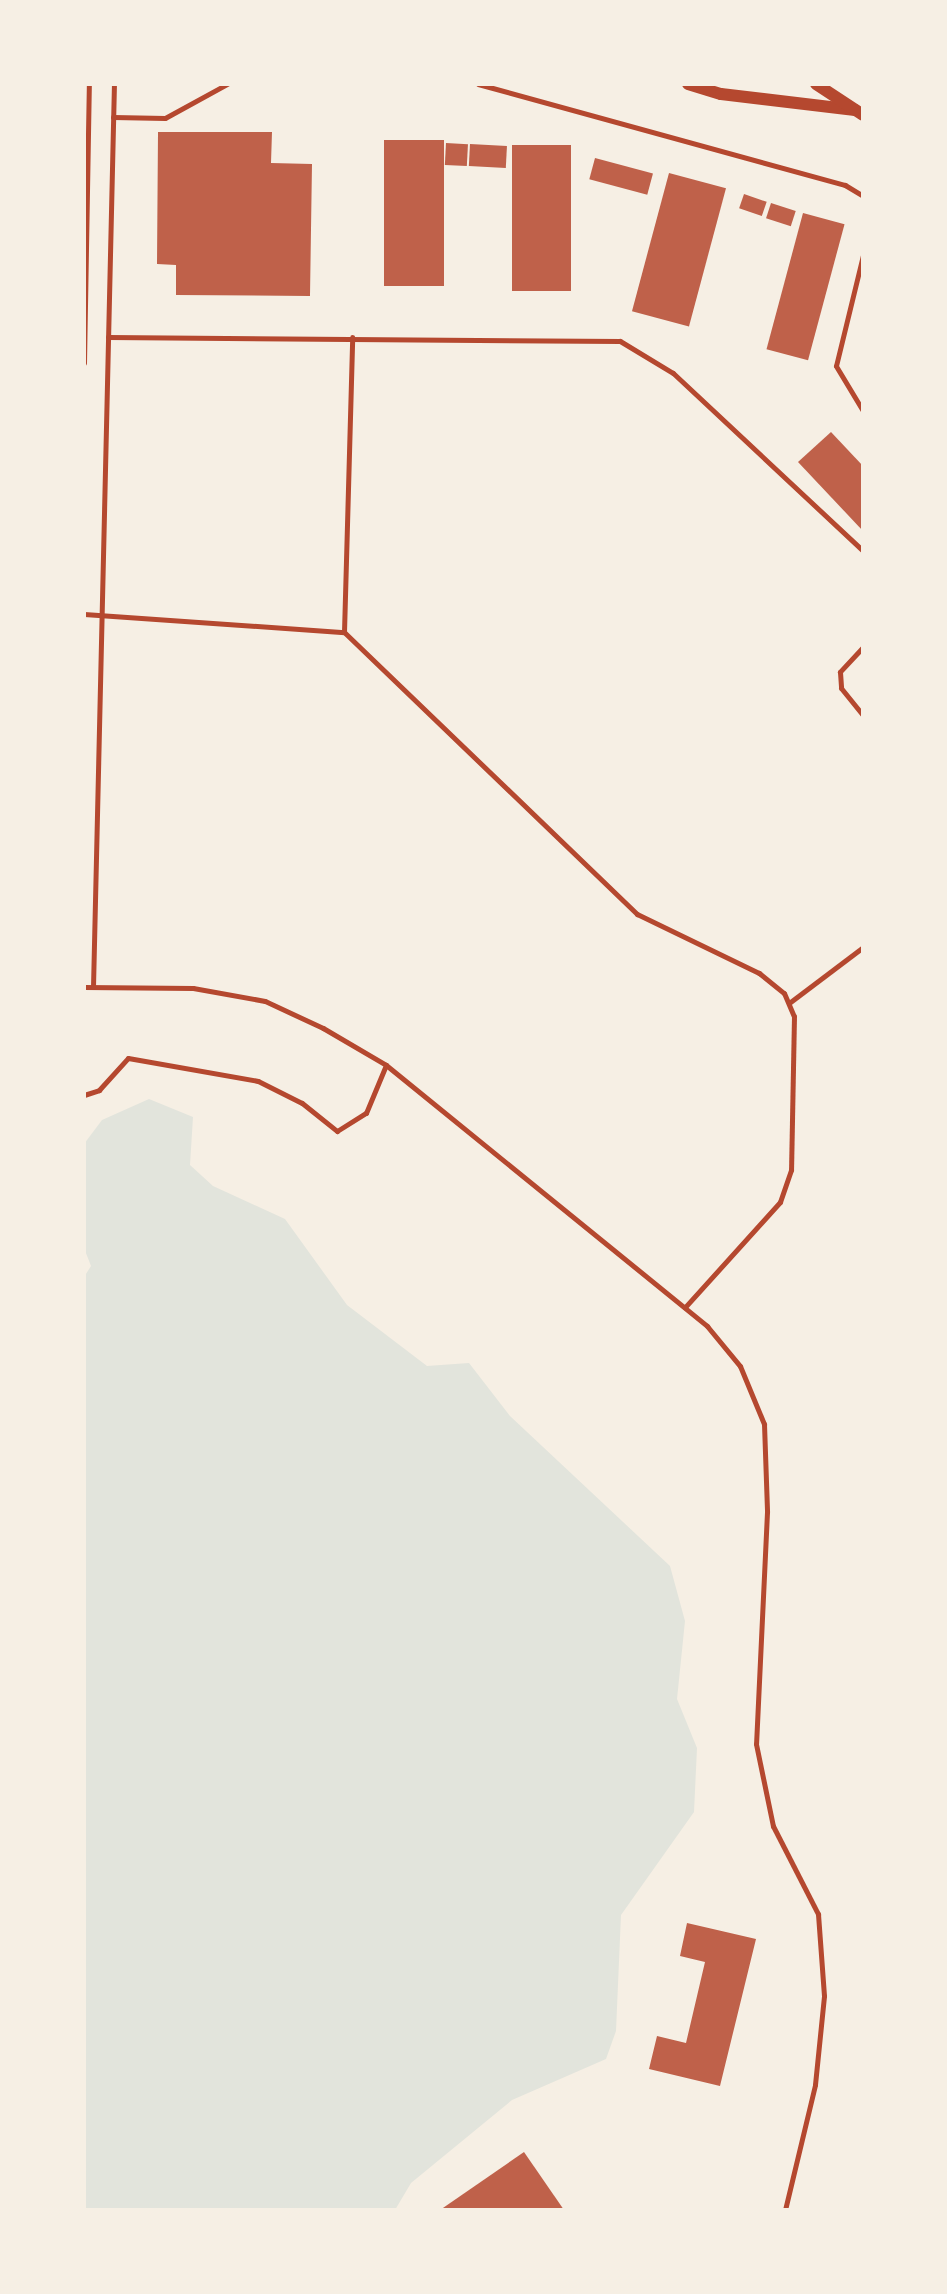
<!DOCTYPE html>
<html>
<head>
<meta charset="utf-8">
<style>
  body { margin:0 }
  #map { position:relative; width:947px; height:2294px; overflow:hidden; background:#f6efe4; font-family:Helvetica,sans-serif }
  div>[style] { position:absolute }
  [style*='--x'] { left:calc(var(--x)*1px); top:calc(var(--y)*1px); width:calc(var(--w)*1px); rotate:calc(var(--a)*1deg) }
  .green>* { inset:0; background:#e2e4dc }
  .building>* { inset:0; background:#bf614a; transform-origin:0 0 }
  .service>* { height:5px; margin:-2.5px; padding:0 2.5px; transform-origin:2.5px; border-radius:2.5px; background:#b5482f }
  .tertiary>* { height:12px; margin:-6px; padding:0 6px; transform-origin:6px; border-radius:6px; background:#b5482f }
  span { translate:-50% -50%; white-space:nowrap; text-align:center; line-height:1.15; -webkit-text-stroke:5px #f6efe4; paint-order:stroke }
  .frame { position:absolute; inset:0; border:86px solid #f6efe4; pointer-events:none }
</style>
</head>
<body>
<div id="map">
  <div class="green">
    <i style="clip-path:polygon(149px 1099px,193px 1117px,190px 1165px,213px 1186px,285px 1219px,347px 1305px,427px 1366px,469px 1363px,510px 1416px,670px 1566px,685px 1621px,677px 1699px,697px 1748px,694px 1812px,621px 1915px,616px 2031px,606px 2059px,512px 2100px,411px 2183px,395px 2210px,84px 2210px,84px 1277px,91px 1266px,84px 1248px,84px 1144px,102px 1120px)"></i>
  </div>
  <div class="building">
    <i style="clip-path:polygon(158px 132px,272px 132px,271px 163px,312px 164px,310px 296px,176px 295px,176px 265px,157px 264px)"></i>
    <i style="left:384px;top:140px;width:60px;height:146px"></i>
    <i style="left:446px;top:143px;width:22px;height:22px;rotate:3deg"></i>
    <i style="left:470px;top:144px;width:37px;height:22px;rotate:3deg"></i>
    <i style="left:512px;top:145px;width:59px;height:146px"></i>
    <i style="left:595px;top:158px;width:60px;height:22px;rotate:15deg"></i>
    <i style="left:669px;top:173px;width:59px;height:143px;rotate:15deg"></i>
    <i style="left:744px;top:194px;width:24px;height:15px;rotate:19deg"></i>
    <i style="left:771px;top:203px;width:26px;height:16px;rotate:18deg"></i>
    <i style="left:803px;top:213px;width:43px;height:141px;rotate:15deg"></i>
    <i style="clip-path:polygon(831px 432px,863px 466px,863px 531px,798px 462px)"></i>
    <i style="clip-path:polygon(687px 1923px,756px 1939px,720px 2086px,649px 2069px,657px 2036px,686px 2043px,705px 1962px,680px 1956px)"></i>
    <i style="clip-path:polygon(524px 2152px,564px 2210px,440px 2210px)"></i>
  </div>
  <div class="service">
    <i style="--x:478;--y:84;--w:381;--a:15.4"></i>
    <i style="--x:845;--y:185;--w:21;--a:31"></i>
    <i style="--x:113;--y:117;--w:52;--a:1.1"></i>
    <i style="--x:165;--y:118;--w:71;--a:-28.7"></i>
    <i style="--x:863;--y:255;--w:114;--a:103.7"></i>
    <i style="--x:836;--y:366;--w:52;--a:59"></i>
    <i style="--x:108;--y:337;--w:512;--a:0.45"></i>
    <i style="--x:620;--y:341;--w:62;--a:31.1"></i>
    <i style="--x:673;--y:373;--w:260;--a:43.1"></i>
    <i style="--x:84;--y:363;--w:279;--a:-89"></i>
    <i style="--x:84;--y:614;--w:261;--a:4"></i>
    <i style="--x:344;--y:632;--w:407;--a:43.9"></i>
    <i style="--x:637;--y:914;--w:136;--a:25.8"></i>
    <i style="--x:759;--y:973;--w:32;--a:39"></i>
    <i style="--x:784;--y:993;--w:25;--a:67"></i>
    <i style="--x:794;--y:1016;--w:154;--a:91.1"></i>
    <i style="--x:791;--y:1170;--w:34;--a:109"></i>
    <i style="--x:780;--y:1202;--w:142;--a:132.1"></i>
    <i style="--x:344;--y:632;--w:295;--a:-88.4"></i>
    <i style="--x:863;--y:647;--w:34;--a:133"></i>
    <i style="--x:840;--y:672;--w:16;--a:86"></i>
    <i style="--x:841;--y:688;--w:35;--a:51"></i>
    <i style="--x:84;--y:987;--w:109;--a:0.5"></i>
    <i style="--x:193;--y:988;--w:73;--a:10.2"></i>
    <i style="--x:265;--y:1001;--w:64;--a:25"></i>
    <i style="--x:323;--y:1028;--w:73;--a:30.4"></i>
    <i style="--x:386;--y:1065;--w:414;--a:39.1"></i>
    <i style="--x:707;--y:1326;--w:52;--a:50.5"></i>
    <i style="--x:740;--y:1366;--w:63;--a:67.5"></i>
    <i style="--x:764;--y:1424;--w:88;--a:88"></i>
    <i style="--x:767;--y:1512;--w:232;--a:92.7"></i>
    <i style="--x:756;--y:1744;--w:84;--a:78.3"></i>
    <i style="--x:773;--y:1826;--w:99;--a:62.9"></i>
    <i style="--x:818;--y:1914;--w:82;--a:85.8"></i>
    <i style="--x:824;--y:1996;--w:89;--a:95.8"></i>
    <i style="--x:815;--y:2085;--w:129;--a:103.5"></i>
    <i style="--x:93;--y:987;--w:903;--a:-88.67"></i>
    <i style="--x:789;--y:1003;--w:93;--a:-37.1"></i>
    <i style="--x:84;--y:1095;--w:16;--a:-18"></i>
    <i style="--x:99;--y:1090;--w:43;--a:-47.8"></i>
    <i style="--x:128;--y:1058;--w:132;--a:10"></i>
    <i style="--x:258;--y:1081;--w:49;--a:26.6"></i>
    <i style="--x:302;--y:1103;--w:45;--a:38.7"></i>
    <i style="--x:337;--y:1131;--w:34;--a:-32"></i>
    <i style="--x:366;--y:1113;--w:52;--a:-67.4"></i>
  </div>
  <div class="tertiary">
    <i style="--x:688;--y:84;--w:34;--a:17"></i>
    <i style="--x:721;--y:94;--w:135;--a:6.8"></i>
    <i style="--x:816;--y:84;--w:56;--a:33.4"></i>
  </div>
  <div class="frame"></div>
</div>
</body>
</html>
